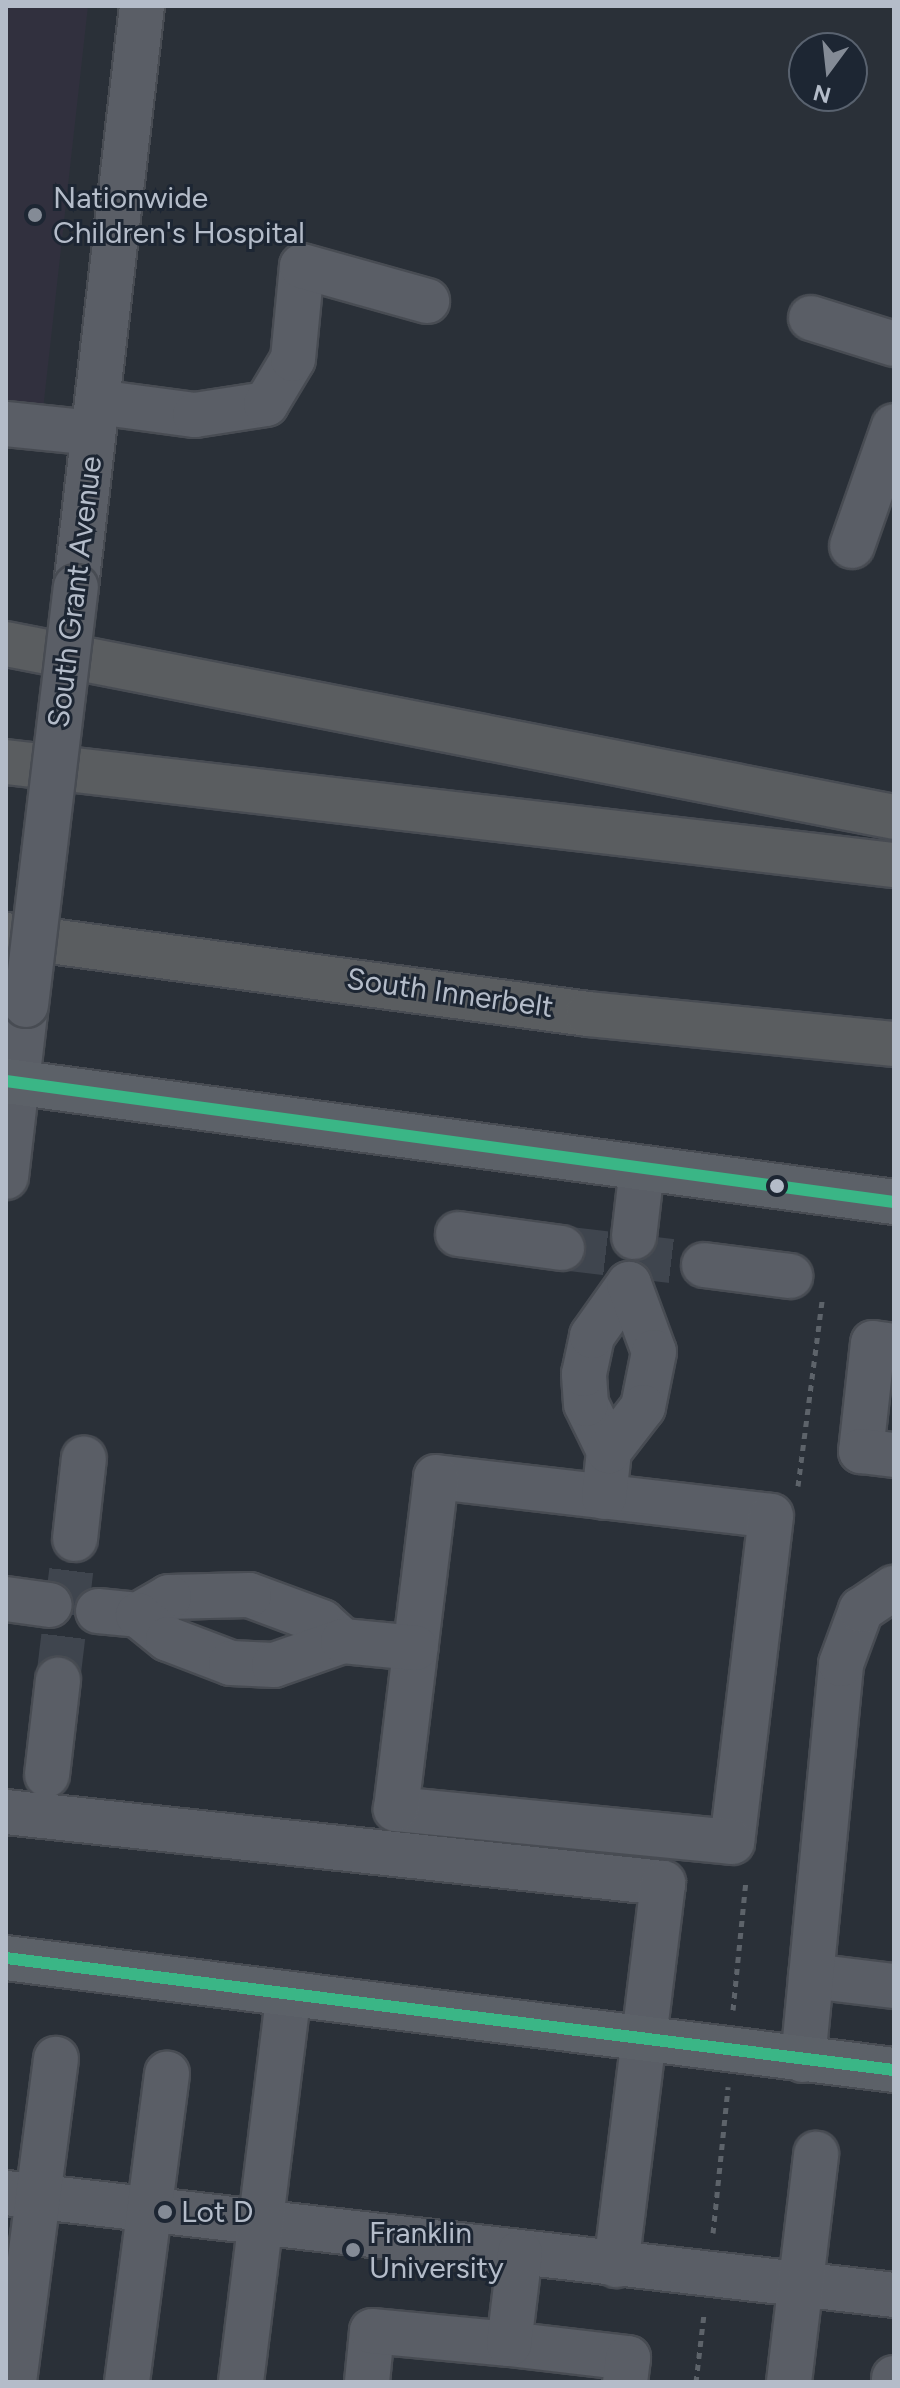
<!DOCTYPE html>
<html>
<head>
<meta charset="utf-8">
<style>
  body { margin:0 }
  #map { position:relative; width:900px; height:2388px; overflow:hidden; background:#2a3038; font-family:Figtree,sans-serif }
  div>[style] { position:absolute }
  [style*='--x'] { left:calc(var(--x)*1px); top:calc(var(--y)*1px); width:calc(var(--w)*1px); rotate:calc(var(--a)*1deg) }
  .medical>* { inset:0; background:#31303e }
  .minor-tunnel>* { height:44px; margin-top:-22px; transform-origin:0; background:repeating-linear-gradient(90deg,#3f454e 0 44px,transparent 0 66px) }
  .path>* { height:5px; margin-top:-2.5px; transform-origin:0; background:repeating-linear-gradient(90deg,#5d636a 0 6px,transparent 0 12px) }
  .roads { filter:drop-shadow(2px 0 #484c53) drop-shadow(-2px 0 #484c53) drop-shadow(0 2px #484c53) drop-shadow(0 -2px #484c53) }
  .minor>* { height:44px; margin:-22px; padding:0 22px; transform-origin:22px; border-radius:22px; background:#5a5e66 }
  .major>* { height:44px; margin:-22px; padding:0 22px; transform-origin:22px; border-radius:22px; background:#5c6168 }
  .highway>* { height:44px; margin:-22px; padding:0 22px; transform-origin:22px; border-radius:22px; background:#5a5d60 }
  .bridges { filter:drop-shadow(2px 0 #484c53) drop-shadow(-2px 0 #484c53) drop-shadow(0 2px #484c53) drop-shadow(0 -2px #484c53) }
  .minor-bridge>* { height:44px; margin:-22px; padding:0 22px; transform-origin:22px; border-radius:22px; background:#5a5e66 }
  .bus-1>* { height:12px; margin:-6px; padding:0 6px; transform-origin:6px; border-radius:6px; background:#3ab686 }
  .dots>* { width:22px; height:22px; translate:-50% -50%; box-sizing:border-box; border:4px solid #1d2633; border-radius:50% }
  span { translate:-50% -50%; white-space:nowrap; text-align:center; line-height:1.15; -webkit-text-stroke:6px #1d2633; paint-order:stroke }
  .poi-label { font-size:30px; color:#b4bcc9 }
  .left { translate:0 -50%; text-align:left }
  .street-label { font-size:30px; color:#b4bcc9 }
  .frame { position:absolute; inset:0; border:8px solid #b4bcc9; pointer-events:none }
  .north { position:absolute; left:788px; top:32px; width:80px; height:80px; box-sizing:border-box; background:#1d2633; border:2px solid #59626f; border-radius:50%; rotate:195deg; font-size:22px; font-weight:700; line-height:32px; text-align:center; color:#b4bcc9 }
  .north::after { content:''; display:block; margin:auto; width:28px; height:36px; background:#848b96; clip-path:polygon(50% 0,100% 100%,50% 72%,0 100%) }
</style>
</head>
<body>
<div id="map">
  <div class="medical">
    <i style="clip-path:polygon(6px 6px,88px 6px,41px 428px,6px 424px)"></i>
  </div>
  <div class="minor-tunnel">
    <i style="--x:562;--y:1248;--w:143;--a:6.8"></i>
    <i style="--x:58;--y:1680;--w:142;--a:-83.1"></i>
  </div>
  <div class="path">
    <i style="--x:798;--y:1486;--w:187;--a:-82.6"></i>
    <i style="--x:733;--y:2010;--w:131;--a:-84.3"></i>
    <i style="--x:713;--y:2233;--w:147;--a:-84.1"></i>
    <i style="--x:696;--y:2382;--w:68;--a:-83.3"></i>
  </div>
  <div class="roads">
    <div class="minor">
      <i style="--x:811;--y:318;--w:87;--a:17.4"></i>
      <i style="--x:97;--y:402;--w:99;--a:7.6"></i>
      <i style="--x:195;--y:415;--w:72;--a:-8.8"></i>
      <i style="--x:266;--y:404;--w:52;--a:-59"></i>
      <i style="--x:293;--y:359;--w:93;--a:-84.5"></i>
      <i style="--x:302;--y:266;--w:130;--a:15.6"></i>
      <i style="--x:6;--y:424;--w:87;--a:5.9"></i>
      <i style="--x:852;--y:546;--w:127;--a:-70.7"></i>
      <i style="--x:76;--y:587;--w:585;--a:-83.52"></i>
      <i style="--x:6;--y:1177;--w:173;--a:-83.4"></i>
      <i style="--x:458;--y:1234;--w:105;--a:7.7"></i>
      <i style="--x:634;--y:1237;--w:69;--a:-83.4"></i>
      <i style="--x:704;--y:1265;--w:87;--a:7.3"></i>
      <i style="--x:894;--y:1346;--w:21;--a:-172"></i>
      <i style="--x:873;--y:1343;--w:109;--a:96.3"></i>
      <i style="--x:861;--y:1451;--w:33;--a:7"></i>
      <i style="--x:436;--y:1477;--w:337;--a:6.6"></i>
      <i style="--x:771;--y:1516;--w:328;--a:96.8"></i>
      <i style="--x:732;--y:1842;--w:338;--a:-174.4"></i>
      <i style="--x:396;--y:1809;--w:334;--a:-83.1"></i>
      <i style="--x:604;--y:1497;--w:46;--a:-83.8"></i>
      <i style="--x:609;--y:1451;--w:52;--a:-116.1"></i>
      <i style="--x:586;--y:1404;--w:30;--a:-94"></i>
      <i style="--x:584;--y:1374;--w:39;--a:-78"></i>
      <i style="--x:592;--y:1336;--w:64;--a:-54.6"></i>
      <i style="--x:629;--y:1284;--w:72;--a:69.8"></i>
      <i style="--x:654;--y:1352;--w:56;--a:101.3"></i>
      <i style="--x:643;--y:1407;--w:56;--a:127.7"></i>
      <i style="--x:75;--y:1539;--w:81;--a:-83.7"></i>
      <i style="--x:6;--y:1599;--w:44;--a:7.8"></i>
      <i style="--x:98;--y:1611;--w:40;--a:5.7"></i>
      <i style="--x:343;--y:1641;--w:28;--a:-138"></i>
      <i style="--x:322;--y:1622;--w:78;--a:-159.7"></i>
      <i style="--x:249;--y:1595;--w:80;--a:178.6"></i>
      <i style="--x:169;--y:1597;--w:36;--a:150"></i>
      <i style="--x:138;--y:1615;--w:38;--a:39"></i>
      <i style="--x:168;--y:1639;--w:67;--a:20.9"></i>
      <i style="--x:231;--y:1663;--w:43;--a:2.7"></i>
      <i style="--x:274;--y:1665;--w:73;--a:-19.2"></i>
      <i style="--x:343;--y:1641;--w:73;--a:5.5"></i>
      <i style="--x:47;--y:1775;--w:96;--a:-83.4"></i>
      <i style="--x:6;--y:1812;--w:661;--a:6.17"></i>
      <i style="--x:663;--y:1883;--w:385;--a:97"></i>
      <i style="--x:811;--y:1976;--w:84;--a:6.9"></i>
      <i style="--x:803;--y:2060;--w:398;--a:-84.5"></i>
      <i style="--x:841;--y:1664;--w:58;--a:-69.7"></i>
      <i style="--x:861;--y:1610;--w:40;--a:-34"></i>
      <i style="--x:6;--y:2193;--w:894;--a:6.55"></i>
      <i style="--x:509;--y:2344;--w:120;--a:6.7"></i>
      <i style="--x:628;--y:2358;--w:24;--a:97"></i>
      <i style="--x:14;--y:2382;--w:326;--a:-82.6"></i>
      <i style="--x:127;--y:2382;--w:311;--a:-82.6"></i>
      <i style="--x:241;--y:2382;--w:387;--a:-83"></i>
      <i style="--x:367;--y:2382;--w:51;--a:-84.4"></i>
      <i style="--x:372;--y:2331;--w:138;--a:5.4"></i>
      <i style="--x:509;--y:2344;--w:92;--a:-83.1"></i>
      <i style="--x:789;--y:2382;--w:230;--a:-83.2"></i>
      <i style="--x:894;--y:2382;--w:4;--a:-90"></i>
    </div>
    <div class="major">
      <i style="--x:6;--y:1081;--w:896;--a:7.76"></i>
      <i style="--x:6;--y:1958;--w:895;--a:7.19"></i>
    </div>
    <div class="highway">
      <i style="--x:6;--y:644;--w:905;--a:11.02"></i>
      <i style="--x:6;--y:762;--w:894;--a:6.62"></i>
      <i style="--x:6;--y:935;--w:587;--a:7.73"></i>
      <i style="--x:588;--y:1014;--w:307;--a:5.6"></i>
    </div>
  </div>
  <div class="bridges">
    <div class="minor-bridge">
      <i style="--x:26;--y:1005;--w:421;--a:-83.2"></i>
    </div>
  </div>
  <div class="bus-1">
    <i style="--x:6;--y:1081;--w:896;--a:7.76"></i>
    <i style="--x:6;--y:1958;--w:895;--a:7.19"></i>
  </div>
  <div class="dots">
    <i style="left:35px;top:215px;background:#848b96"></i>
    <i style="left:777px;top:1186px;background:#b4bcc9"></i>
    <i style="left:165px;top:2212px;background:#848b96"></i>
    <i style="left:353px;top:2250px;background:#848b96"></i>
  </div>
  <div class="poi-label">
    <span class="left" style="left:53px;top:215px">Nationwide<br>Children's Hospital</span>
    <span class="left" style="left:181px;top:2212px">Lot D</span>
    <span class="left" style="left:369px;top:2250px">Franklin<br>University</span>
  </div>
  <div class="street-label">
    <span style="left:75px;top:592px;rotate:-83deg">South Grant Avenue</span>
    <span style="left:450px;top:993px;rotate:8deg">South Innerbelt</span>
  </div>
  <div class="frame"></div>
  <div class="north">N</div>
</div>
</body>
</html>
